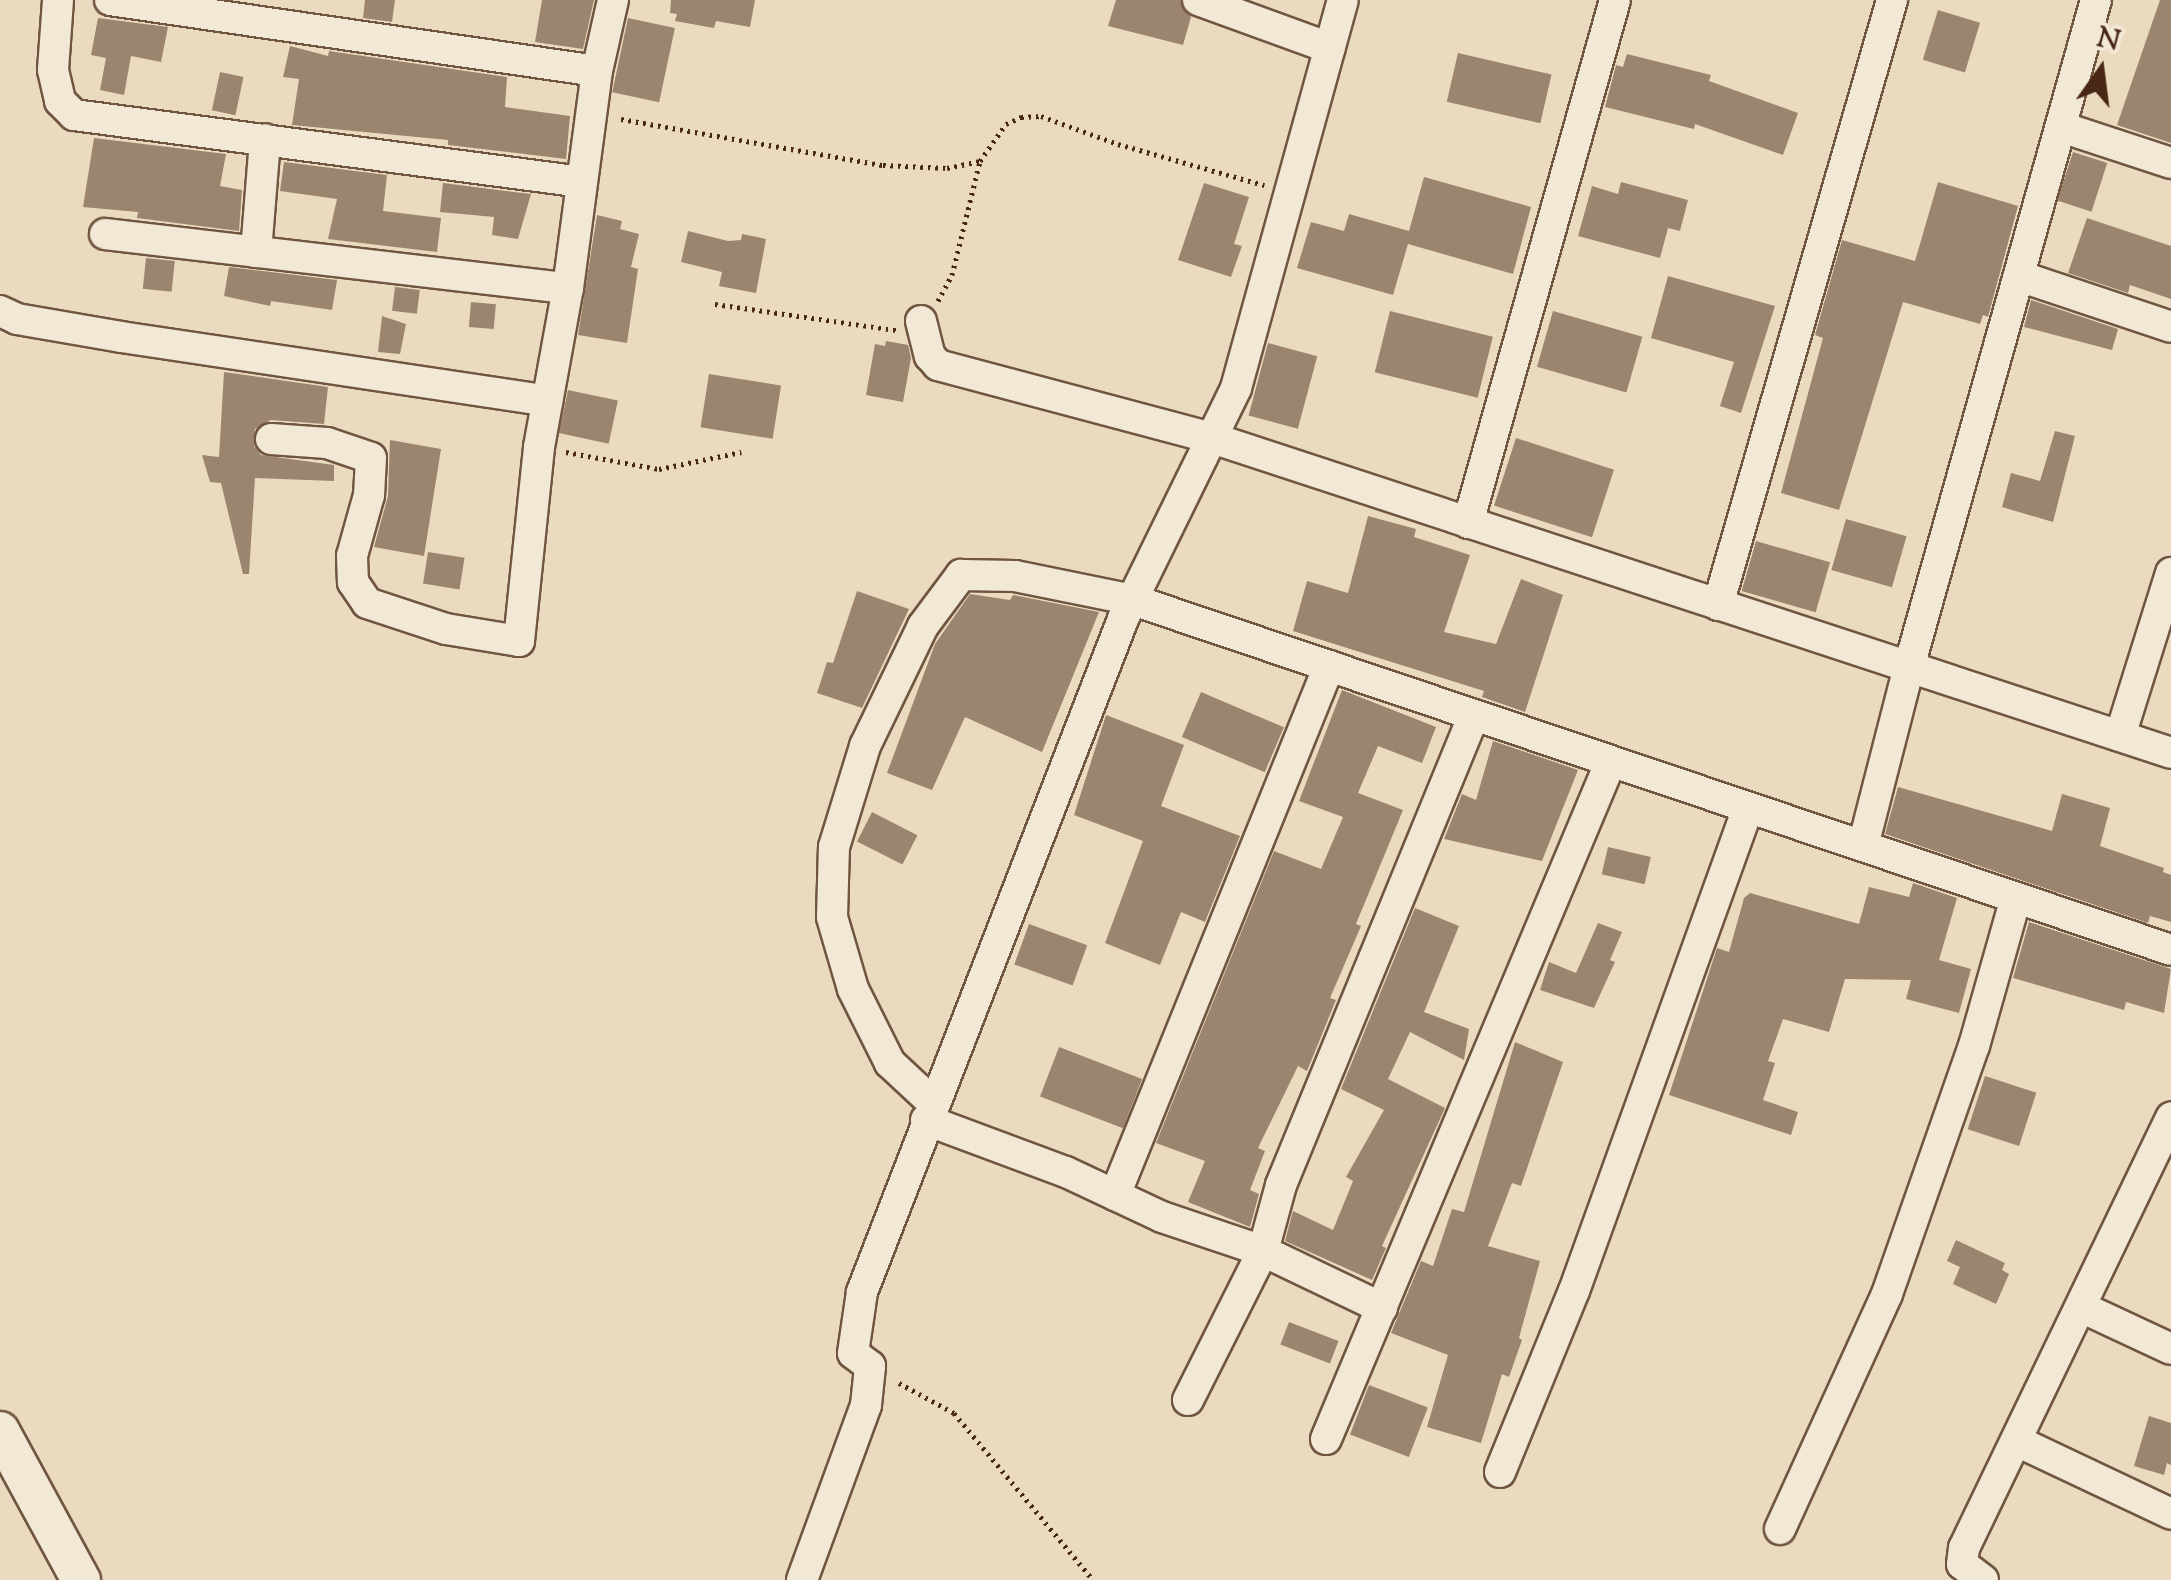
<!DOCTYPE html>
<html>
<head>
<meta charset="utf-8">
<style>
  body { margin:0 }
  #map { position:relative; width:2171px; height:1580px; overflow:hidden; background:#eadbc0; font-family:"Sorts Mill Goudy",serif }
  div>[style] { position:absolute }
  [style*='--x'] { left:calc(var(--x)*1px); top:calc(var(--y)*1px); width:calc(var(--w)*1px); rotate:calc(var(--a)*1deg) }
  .building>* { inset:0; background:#9c856e; transform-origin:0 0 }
  .path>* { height:5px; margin-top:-2.5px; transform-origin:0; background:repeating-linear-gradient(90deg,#482815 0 2.5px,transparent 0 7.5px) }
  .roads { filter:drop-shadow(2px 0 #705540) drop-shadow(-2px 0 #705540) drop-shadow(0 2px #705540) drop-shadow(0 -2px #705540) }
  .minor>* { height:30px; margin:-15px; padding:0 15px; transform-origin:15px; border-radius:15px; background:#f1e8d6 }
  .tertiary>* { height:38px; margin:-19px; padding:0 19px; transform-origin:19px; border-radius:19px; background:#f1e8d6 }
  span { translate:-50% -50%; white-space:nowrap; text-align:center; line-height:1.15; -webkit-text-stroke:9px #f1e8d6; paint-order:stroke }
  .north { position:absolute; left:2051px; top:20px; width:100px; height:100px; -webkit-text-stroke:8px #f1e8d6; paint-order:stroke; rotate:14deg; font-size:28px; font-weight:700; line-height:40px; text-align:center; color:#482815 }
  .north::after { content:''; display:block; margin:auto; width:35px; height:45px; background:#482815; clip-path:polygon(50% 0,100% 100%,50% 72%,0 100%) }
</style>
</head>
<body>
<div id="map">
  <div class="building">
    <i style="clip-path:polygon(365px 0,395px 0,392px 22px,363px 18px)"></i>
    <i style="clip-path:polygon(542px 0,594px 0,583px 49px,535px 42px)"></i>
    <i style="clip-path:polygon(671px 0,755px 0,750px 27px,716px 21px,714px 28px,675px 21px,677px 14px,670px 13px)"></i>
    <i style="clip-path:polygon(1116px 0,1180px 0,1191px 17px,1183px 45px,1108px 26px)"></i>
    <i style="clip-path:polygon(2160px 0,2171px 0,2171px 143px,2117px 125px)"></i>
    <i style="left:1938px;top:10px;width:44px;height:52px;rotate:17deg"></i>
    <i style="clip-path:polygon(98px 18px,168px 27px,161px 62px,131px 56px,124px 95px,100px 90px,106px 58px,91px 55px)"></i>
    <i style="left:628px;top:18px;width:48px;height:76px;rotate:12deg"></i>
    <i style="clip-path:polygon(290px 46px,328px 56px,329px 51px,507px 77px,505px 107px,570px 116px,566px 159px,448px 145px,448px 140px,292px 125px,299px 79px,283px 77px)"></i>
    <i style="left:1458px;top:53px;width:96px;height:50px;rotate:13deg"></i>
    <i style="clip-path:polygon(1627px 54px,1711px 75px,1709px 81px,1798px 113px,1783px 155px,1695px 124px,1694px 129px,1605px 107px,1616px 65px,1623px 67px)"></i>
    <i style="left:220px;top:72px;width:24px;height:39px;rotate:12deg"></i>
    <i style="clip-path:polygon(94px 138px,226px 154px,220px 186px,242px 190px,239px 231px,137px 218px,138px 212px,83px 207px)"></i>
    <i style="left:2073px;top:152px;width:36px;height:51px;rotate:18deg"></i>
    <i style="clip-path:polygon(284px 162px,387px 175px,383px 211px,441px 218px,437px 252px,328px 239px,337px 199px,280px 191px)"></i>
    <i style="clip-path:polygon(1424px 177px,1531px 207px,1513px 274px,1408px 244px,1393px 295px,1297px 268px,1311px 222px,1344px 231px,1349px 214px,1409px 231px)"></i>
    <i style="clip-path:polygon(1621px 182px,1688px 200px,1680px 231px,1668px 228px,1660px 258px,1578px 236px,1592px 186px,1618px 194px)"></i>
    <i style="clip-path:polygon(1938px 182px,2018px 206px,1988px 317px,1983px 315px,1980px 324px,1903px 302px,1839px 510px,1781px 493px,1823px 338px,1815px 335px,1842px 240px,1915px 261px)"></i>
    <i style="clip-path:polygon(443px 183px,531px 194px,518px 239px,492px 235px,494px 217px,440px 212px)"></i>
    <i style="clip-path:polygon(1204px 183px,1249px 197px,1234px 244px,1242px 246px,1231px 277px,1178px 260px)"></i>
    <i style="clip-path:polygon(597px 215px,622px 221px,620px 229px,639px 234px,631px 267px,638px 269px,627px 343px,578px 335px)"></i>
    <i style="clip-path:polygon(2087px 218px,2171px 246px,2171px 299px,2130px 285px,2128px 293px,2068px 273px)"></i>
    <i style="clip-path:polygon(688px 231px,728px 241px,741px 240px,742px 234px,766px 239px,756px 293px,719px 286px,722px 272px,681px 262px)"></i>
    <i style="left:146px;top:258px;width:29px;height:31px;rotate:6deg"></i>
    <i style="clip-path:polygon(229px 267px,337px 280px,332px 310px,271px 301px,270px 306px,224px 296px)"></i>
    <i style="clip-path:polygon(1668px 276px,1775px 306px,1741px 413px,1720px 406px,1734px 362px,1651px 338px)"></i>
    <i style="left:395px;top:287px;width:25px;height:24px;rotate:7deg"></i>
    <i style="clip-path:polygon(2031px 300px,2118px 329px,2112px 350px,2024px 327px)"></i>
    <i style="left:471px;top:302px;width:25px;height:25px;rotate:5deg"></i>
    <i style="left:1390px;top:311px;width:106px;height:63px;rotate:14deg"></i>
    <i style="left:1553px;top:311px;width:93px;height:58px;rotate:16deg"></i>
    <i style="clip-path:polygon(382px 316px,406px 324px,400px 354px,378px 352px)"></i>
    <i style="clip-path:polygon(886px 341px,908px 345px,911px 358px,903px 402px,866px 395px,875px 344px,885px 346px)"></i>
    <i style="left:1268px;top:343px;width:51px;height:75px;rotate:15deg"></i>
    <i style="clip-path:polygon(224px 372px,328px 387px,324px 424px,271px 420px,255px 429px,254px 446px,261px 455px,334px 465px,334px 481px,255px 478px,249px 574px,243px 574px,221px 483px,210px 482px,202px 455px,219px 457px)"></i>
    <i style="left:709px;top:374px;width:73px;height:54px;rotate:9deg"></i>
    <i style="left:568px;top:390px;width:51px;height:44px;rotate:12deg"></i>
    <i style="clip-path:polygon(2055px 431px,2075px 436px,2053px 522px,2002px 507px,2011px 473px,2040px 481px)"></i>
    <i style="left:1516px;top:438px;width:103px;height:71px;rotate:18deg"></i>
    <i style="clip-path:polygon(390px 440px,441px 449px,424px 556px,374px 547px,388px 496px)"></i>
    <i style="clip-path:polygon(1368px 516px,1416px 529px,1414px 537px,1470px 555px,1444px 632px,1496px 644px,1521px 579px,1563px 595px,1525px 712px,1482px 697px,1484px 691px,1293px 631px,1307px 581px,1348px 593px)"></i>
    <i style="left:1846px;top:519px;width:63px;height:53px;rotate:16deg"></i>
    <i style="left:1756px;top:541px;width:77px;height:52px;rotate:16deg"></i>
    <i style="left:428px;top:552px;width:37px;height:32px;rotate:9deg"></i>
    <i style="clip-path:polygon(857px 591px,909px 609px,862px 708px,817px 693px,827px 662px,833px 663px)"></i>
    <i style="clip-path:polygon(970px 594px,1010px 600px,1013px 595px,1099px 612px,1042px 752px,965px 717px,932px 790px,887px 773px,935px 644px)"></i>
    <i style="clip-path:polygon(1342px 690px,1436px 727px,1422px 763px,1378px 746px,1358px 793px,1403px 810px,1356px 924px,1361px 926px,1330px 998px,1336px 1000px,1307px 1071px,1298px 1066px,1258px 1148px,1265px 1151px,1250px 1190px,1259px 1194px,1250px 1227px,1188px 1202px,1205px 1161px,1156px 1143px,1274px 851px,1321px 869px,1343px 817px,1299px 801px)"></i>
    <i style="left:1201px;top:692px;width:90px;height:49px;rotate:23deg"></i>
    <i style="clip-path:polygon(1106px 715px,1184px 745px,1161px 806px,1240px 836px,1205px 922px,1181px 912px,1160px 965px,1105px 943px,1143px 841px,1074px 815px)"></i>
    <i style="clip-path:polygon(1493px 741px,1578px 770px,1542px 861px,1444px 839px,1462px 794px,1476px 800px)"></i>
    <i style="clip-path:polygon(1898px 787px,2052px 831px,2062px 794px,2110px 808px,2100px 846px,2164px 868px,2163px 872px,2171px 875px,2171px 922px,2150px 916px,2148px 923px,1885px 834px)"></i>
    <i style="left:872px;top:812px;width:51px;height:33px;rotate:27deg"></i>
    <i style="left:1608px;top:847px;width:44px;height:28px;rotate:13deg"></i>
    <i style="clip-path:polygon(1913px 883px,1957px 898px,1939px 960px,1971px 969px,1959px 1013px,1906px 999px,1911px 980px,1845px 979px,1829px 1032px,1783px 1019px,1768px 1061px,1775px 1063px,1763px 1100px,1798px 1112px,1791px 1135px,1669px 1095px,1717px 948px,1729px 952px,1744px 898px,1750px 893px,1859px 924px,1869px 887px,1909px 897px)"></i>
    <i style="clip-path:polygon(1415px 908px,1459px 926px,1424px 1012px,1469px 1029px,1464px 1060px,1410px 1032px,1388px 1079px,1445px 1108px,1382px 1246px,1386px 1248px,1372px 1280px,1285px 1241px,1293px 1211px,1333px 1230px,1353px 1181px,1346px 1177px,1384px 1110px,1341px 1089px)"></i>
    <i style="clip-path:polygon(2029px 922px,2171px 969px,2164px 1013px,2126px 1002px,2124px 1010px,2013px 978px)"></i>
    <i style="clip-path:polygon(1598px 923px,1622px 932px,1610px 960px,1615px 962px,1594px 1008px,1540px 990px,1549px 962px,1576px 973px)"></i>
    <i style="left:1029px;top:924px;width:62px;height:43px;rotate:20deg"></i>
    <i style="clip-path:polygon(1515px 1042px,1563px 1062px,1521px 1186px,1512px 1183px,1488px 1246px,1540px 1261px,1519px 1338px,1522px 1340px,1509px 1377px,1502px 1374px,1481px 1443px,1427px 1427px,1448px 1355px,1391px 1333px,1421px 1261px,1433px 1266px,1452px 1209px,1464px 1212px)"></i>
    <i style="left:1059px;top:1047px;width:89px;height:53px;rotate:21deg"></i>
    <i style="left:1985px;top:1076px;width:54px;height:56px;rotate:18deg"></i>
    <i style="clip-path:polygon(1956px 1240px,2005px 1263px,2002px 1270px,2009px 1274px,1996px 1304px,1953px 1284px,1960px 1267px,1947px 1261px)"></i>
    <i style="left:1289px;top:1322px;width:53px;height:24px;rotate:21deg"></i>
    <i style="left:1369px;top:1385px;width:63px;height:53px;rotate:21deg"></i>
    <i style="clip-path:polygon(2149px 1416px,2171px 1423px,2171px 1465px,2167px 1463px,2164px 1475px,2134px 1466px)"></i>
  </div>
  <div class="path">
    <i style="--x:621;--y:119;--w:266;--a:10"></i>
    <i style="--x:883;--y:165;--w:64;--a:2.7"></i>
    <i style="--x:947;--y:168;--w:34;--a:-12"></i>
    <i style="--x:980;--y:161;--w:45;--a:-54.9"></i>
    <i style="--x:1006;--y:124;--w:17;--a:-25"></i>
    <i style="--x:1021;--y:117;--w:20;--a:-3"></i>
    <i style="--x:1041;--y:116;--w:82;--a:20"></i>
    <i style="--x:1118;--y:144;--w:152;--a:15.7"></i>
    <i style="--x:938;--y:301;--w:30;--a:-62"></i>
    <i style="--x:952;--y:275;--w:117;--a:-76.2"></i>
    <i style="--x:715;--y:304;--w:183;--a:8.2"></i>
    <i style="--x:566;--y:452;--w:95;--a:10.4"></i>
    <i style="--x:659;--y:469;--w:84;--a:-11.7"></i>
    <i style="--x:899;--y:1383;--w:63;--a:28.6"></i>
    <i style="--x:954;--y:1413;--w:217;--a:50.2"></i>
  </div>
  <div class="roads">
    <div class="minor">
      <i style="--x:58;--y:0;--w:70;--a:94.1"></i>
      <i style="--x:53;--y:70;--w:32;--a:77"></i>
      <i style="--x:60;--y:101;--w:20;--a:45"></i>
      <i style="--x:74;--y:115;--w:512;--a:7.51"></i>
      <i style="--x:110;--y:0;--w:492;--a:8.3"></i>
      <i style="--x:1198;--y:0;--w:140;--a:20"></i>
      <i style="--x:2061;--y:127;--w:116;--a:18.1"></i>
      <i style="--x:105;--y:234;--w:466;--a:6.7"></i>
      <i style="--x:256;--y:252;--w:113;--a:-85.4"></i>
      <i style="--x:2019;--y:276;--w:160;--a:18.5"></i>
      <i style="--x:0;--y:311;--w:19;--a:25"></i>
      <i style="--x:17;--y:319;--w:106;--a:9.8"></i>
      <i style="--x:121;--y:337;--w:431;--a:8.5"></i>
      <i style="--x:921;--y:321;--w:36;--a:76"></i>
      <i style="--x:930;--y:356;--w:12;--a:48"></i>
      <i style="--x:938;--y:365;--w:284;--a:14.9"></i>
      <i style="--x:1212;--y:438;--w:1009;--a:18.18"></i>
      <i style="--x:271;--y:439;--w:56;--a:4.1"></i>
      <i style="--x:327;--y:443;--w:46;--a:18.8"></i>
      <i style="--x:371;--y:458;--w:37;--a:93"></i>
      <i style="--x:369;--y:495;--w:63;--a:105.6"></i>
      <i style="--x:352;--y:556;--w:26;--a:88"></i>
      <i style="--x:353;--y:582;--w:25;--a:56"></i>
      <i style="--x:367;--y:603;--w:83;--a:18.2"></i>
      <i style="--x:446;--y:629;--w:74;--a:9.3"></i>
      <i style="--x:519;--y:641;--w:195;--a:-84.1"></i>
      <i style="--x:539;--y:447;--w:162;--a:-79.7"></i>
      <i style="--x:568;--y:288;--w:219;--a:-82.4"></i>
      <i style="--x:597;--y:71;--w:73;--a:-77.3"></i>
      <i style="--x:1468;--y:523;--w:543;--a:-74.3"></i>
      <i style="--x:1718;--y:605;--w:630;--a:-73.95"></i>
      <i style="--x:2120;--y:736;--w:171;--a:-72.6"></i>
      <i style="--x:1863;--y:846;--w:185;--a:-75.6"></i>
      <i style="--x:1909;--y:667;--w:693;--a:-74.34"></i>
      <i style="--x:933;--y:1103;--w:59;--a:-137.1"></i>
      <i style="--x:890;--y:1063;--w:83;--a:-116.6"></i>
      <i style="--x:853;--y:989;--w:75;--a:-106.3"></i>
      <i style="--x:832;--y:917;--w:70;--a:-88.4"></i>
      <i style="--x:834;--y:847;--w:106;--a:-72.9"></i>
      <i style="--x:865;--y:746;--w:133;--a:-64.2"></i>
      <i style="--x:923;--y:626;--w:64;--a:-53.3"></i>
      <i style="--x:961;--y:575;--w:54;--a:1.1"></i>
      <i style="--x:1015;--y:576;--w:120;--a:11.5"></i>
      <i style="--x:1133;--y:600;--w:1095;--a:18.63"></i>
      <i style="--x:926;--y:1120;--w:149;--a:20.4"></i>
      <i style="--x:1066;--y:1172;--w:106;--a:25.1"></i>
      <i style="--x:1162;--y:1217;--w:107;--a:18.6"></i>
      <i style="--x:1263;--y:1251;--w:132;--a:25.6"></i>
      <i style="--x:1115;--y:1195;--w:571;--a:-67.97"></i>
      <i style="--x:2081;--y:1307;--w:99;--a:25"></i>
      <i style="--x:1188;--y:1400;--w:167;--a:-63.3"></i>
      <i style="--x:1263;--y:1251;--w:68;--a:-74.7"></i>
      <i style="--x:1281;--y:1185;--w:508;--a:-67.68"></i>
      <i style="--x:1326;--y:1439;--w:735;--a:-67.2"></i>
      <i style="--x:2019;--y:1442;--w:168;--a:25.3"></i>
      <i style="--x:1500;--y:1472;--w:196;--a:-67.8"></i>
      <i style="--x:1574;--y:1291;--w:513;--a:-70.19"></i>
      <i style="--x:1780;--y:1529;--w:258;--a:-65.5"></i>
      <i style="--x:1887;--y:1294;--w:263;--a:-70.7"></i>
      <i style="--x:1974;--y:1046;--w:154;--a:-74.2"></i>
      <i style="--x:802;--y:1580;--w:186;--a:-69.9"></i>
      <i style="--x:866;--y:1405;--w:39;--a:-84"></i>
      <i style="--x:870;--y:1366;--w:21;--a:-143"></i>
      <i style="--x:853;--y:1353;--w:62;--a:-81.6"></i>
      <i style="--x:862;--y:1292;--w:722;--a:-68.8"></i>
      <i style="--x:1123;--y:619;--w:257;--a:-63.9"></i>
      <i style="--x:1236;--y:388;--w:402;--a:-74.6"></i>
      <i style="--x:1983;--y:1580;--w:26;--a:-143"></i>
      <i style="--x:1962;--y:1564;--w:16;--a:-83"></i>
      <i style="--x:1964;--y:1548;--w:478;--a:-64.3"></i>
    </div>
    <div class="tertiary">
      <i style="--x:0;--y:1431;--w:170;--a:61.5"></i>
    </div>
  </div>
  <div class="north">N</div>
</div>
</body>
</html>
